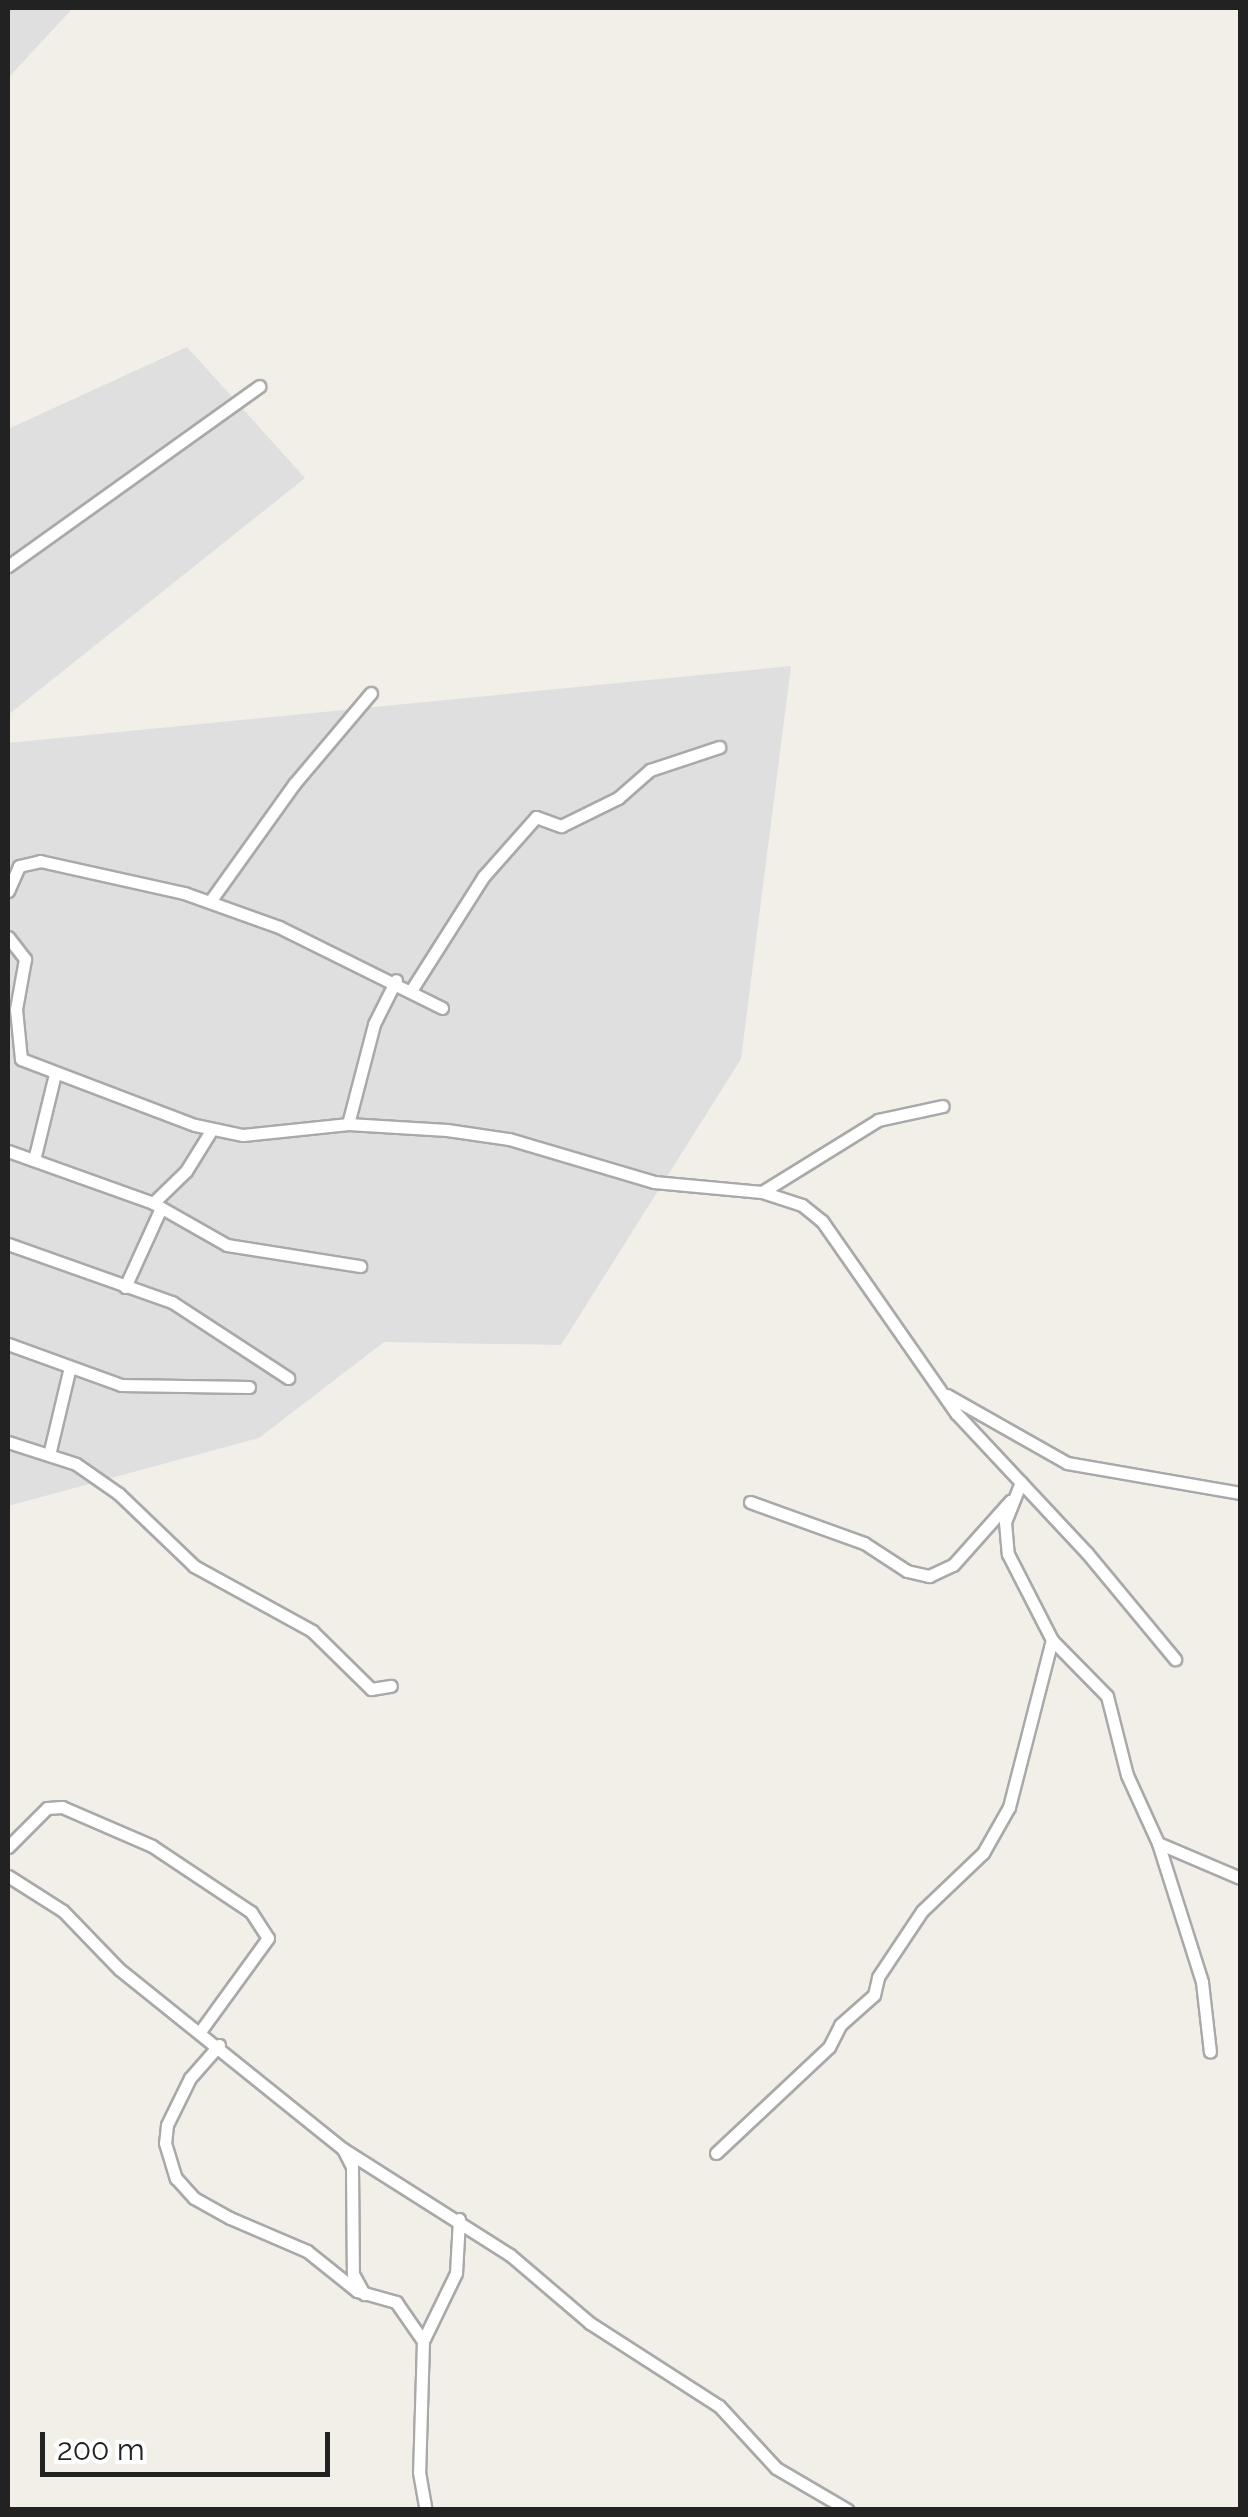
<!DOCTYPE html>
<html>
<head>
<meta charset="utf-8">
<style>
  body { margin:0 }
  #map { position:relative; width:1248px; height:2517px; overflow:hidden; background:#f2efe9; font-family:Raleway,sans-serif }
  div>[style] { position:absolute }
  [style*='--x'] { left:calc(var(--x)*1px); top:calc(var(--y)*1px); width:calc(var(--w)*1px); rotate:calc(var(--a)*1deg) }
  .residential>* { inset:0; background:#e0dfdf }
  .roads { filter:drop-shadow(2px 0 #a9a9a9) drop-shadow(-2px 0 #a9a9a9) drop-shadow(0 2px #a9a9a9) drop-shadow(0 -2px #a9a9a9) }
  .street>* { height:11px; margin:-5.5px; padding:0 5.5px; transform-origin:5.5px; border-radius:5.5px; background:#fff }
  span { translate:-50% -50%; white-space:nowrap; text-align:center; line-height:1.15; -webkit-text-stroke:8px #fff; paint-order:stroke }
  .frame { position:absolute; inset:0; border:10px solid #222; pointer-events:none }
  .scale { position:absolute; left:40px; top:2432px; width:290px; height:45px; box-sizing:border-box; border:5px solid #222; border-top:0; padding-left:12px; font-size:30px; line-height:35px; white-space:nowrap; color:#222; -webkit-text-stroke:8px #fff; paint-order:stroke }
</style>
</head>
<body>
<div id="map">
  <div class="residential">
    <i style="clip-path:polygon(8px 8px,73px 8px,8px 78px)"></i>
    <i style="clip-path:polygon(187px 347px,305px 478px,8px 715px,8px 429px)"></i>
    <i style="clip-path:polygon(791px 666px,741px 1059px,561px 1345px,384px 1342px,259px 1438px,8px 1506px,8px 743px)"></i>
  </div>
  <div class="roads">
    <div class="street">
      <i style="--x:8;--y:566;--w:309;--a:-35.6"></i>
      <i style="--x:8;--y:891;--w:27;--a:-66"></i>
      <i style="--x:19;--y:866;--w:22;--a:-13"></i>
      <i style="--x:40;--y:861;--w:148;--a:12.5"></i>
      <i style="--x:184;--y:893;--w:101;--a:19.7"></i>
      <i style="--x:279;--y:927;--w:182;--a:26.4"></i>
      <i style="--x:211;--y:900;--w:143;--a:-54.4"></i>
      <i style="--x:294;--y:784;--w:119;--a:-49.8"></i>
      <i style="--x:8;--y:937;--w:28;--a:52"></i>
      <i style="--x:25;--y:959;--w:51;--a:100.2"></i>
      <i style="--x:16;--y:1009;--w:50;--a:84.3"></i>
      <i style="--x:21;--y:1059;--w:186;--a:20.8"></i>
      <i style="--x:195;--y:1125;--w:49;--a:11.8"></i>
      <i style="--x:243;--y:1135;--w:106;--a:-6"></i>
      <i style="--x:348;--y:1124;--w:99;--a:3.5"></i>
      <i style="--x:447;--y:1130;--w:63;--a:8.3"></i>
      <i style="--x:509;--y:1139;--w:151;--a:16.5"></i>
      <i style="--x:654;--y:1182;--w:108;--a:5.3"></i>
      <i style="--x:762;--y:1192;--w:42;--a:18"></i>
      <i style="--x:802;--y:1205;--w:26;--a:39"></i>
      <i style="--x:822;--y:1221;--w:234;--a:55.1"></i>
      <i style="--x:956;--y:1413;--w:192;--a:46.9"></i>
      <i style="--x:1087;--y:1553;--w:138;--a:50.3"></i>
      <i style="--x:412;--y:989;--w:133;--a:-57.6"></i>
      <i style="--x:483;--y:877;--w:80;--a:-48.5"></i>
      <i style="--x:536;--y:817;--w:27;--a:20"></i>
      <i style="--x:561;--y:826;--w:64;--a:-26.2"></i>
      <i style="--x:618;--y:798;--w:43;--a:-41.2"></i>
      <i style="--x:650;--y:770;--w:73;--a:-18.4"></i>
      <i style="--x:348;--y:1124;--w:103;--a:-75.4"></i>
      <i style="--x:374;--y:1024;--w:49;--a:-63.4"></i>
      <i style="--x:8;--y:1151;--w:154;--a:19.7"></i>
      <i style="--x:153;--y:1203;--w:85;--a:29.6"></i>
      <i style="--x:227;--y:1245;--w:135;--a:9"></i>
      <i style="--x:34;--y:1160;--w:89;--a:-76.3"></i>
      <i style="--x:762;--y:1192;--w:137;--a:-31.8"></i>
      <i style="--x:878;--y:1120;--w:66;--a:-12.2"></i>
      <i style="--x:153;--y:1203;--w:46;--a:-44.1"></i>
      <i style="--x:186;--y:1171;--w:49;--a:-58.2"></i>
      <i style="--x:8;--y:1244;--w:174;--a:19.5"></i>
      <i style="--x:172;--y:1302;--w:139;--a:33.2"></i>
      <i style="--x:125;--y:1287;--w:87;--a:-65.5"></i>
      <i style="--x:8;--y:1344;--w:120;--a:19.9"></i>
      <i style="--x:121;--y:1385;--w:128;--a:0.9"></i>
      <i style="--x:947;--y:1395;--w:138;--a:29.5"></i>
      <i style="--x:1067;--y:1463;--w:176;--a:9.8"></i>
      <i style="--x:8;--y:1442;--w:71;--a:17.9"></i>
      <i style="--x:76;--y:1464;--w:52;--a:34.9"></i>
      <i style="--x:119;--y:1494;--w:104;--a:43.8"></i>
      <i style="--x:194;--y:1566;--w:135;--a:28.8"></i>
      <i style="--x:312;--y:1631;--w:83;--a:44.5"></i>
      <i style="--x:371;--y:1689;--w:20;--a:-9"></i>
      <i style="--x:49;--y:1455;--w:86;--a:-76.6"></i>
      <i style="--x:1021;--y:1482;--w:43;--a:111.8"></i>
      <i style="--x:1005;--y:1522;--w:32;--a:85"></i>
      <i style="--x:1008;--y:1554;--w:97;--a:62.9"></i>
      <i style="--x:1052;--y:1640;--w:78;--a:45.5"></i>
      <i style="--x:1107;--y:1696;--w:81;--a:75.8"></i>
      <i style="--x:1127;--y:1775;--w:75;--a:65.5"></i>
      <i style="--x:1158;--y:1843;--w:146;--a:72.4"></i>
      <i style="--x:1202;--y:1982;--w:70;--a:83.5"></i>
      <i style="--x:750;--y:1502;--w:121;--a:19.8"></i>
      <i style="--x:864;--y:1543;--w:51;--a:33.1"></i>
      <i style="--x:907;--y:1571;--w:23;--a:13"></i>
      <i style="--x:929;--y:1576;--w:26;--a:-25"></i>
      <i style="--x:953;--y:1565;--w:86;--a:-48.3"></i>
      <i style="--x:1158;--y:1843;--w:89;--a:23.1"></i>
      <i style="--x:8;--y:1847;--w:55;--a:-45"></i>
      <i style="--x:47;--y:1808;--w:15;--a:-4"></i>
      <i style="--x:62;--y:1807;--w:98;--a:23.4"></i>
      <i style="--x:152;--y:1846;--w:119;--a:33.7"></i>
      <i style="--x:251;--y:1912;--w:31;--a:57"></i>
      <i style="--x:268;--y:1938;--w:112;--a:126"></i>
      <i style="--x:8;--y:1876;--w:65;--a:32.5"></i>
      <i style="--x:63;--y:1911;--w:81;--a:46"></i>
      <i style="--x:119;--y:1969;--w:287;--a:38.8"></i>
      <i style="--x:343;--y:2149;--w:198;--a:32.4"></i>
      <i style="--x:510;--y:2255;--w:105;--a:40.4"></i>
      <i style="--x:590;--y:2323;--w:153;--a:32.8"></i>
      <i style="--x:719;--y:2406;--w:84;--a:47.4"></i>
      <i style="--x:776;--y:2468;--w:83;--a:30.3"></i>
      <i style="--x:219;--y:2045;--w:44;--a:131.3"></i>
      <i style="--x:190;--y:2078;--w:52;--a:116.1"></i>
      <i style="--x:167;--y:2125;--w:18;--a:96"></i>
      <i style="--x:165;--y:2143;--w:37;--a:73"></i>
      <i style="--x:176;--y:2178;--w:27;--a:48"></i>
      <i style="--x:194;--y:2198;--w:41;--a:29.1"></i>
      <i style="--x:230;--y:2218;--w:84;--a:23.2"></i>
      <i style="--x:307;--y:2251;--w:64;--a:38.7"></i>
      <i style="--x:357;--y:2291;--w:41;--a:15.8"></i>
      <i style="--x:396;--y:2302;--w:47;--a:55.3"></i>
      <i style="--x:423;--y:2341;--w:131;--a:91.7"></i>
      <i style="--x:419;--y:2472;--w:39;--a:80"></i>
      <i style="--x:343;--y:2149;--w:20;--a:63"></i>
      <i style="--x:352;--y:2167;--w:107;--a:89.5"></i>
      <i style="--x:353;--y:2274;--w:23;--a:61"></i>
      <i style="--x:716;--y:2153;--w:155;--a:-43.2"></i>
      <i style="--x:829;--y:2047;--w:25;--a:-63"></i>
      <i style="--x:840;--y:2025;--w:45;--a:-41.4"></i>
      <i style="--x:874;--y:1995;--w:18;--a:-77"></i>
      <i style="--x:878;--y:1977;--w:79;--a:-56.3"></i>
      <i style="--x:922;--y:1911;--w:84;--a:-43.6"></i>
      <i style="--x:983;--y:1853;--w:53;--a:-60.5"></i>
      <i style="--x:1009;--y:1807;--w:172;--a:-75.6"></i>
      <i style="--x:423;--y:2341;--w:76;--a:-64.1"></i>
      <i style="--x:456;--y:2273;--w:54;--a:-86.8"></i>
    </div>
  </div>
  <div class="frame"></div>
  <div class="scale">200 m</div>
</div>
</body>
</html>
